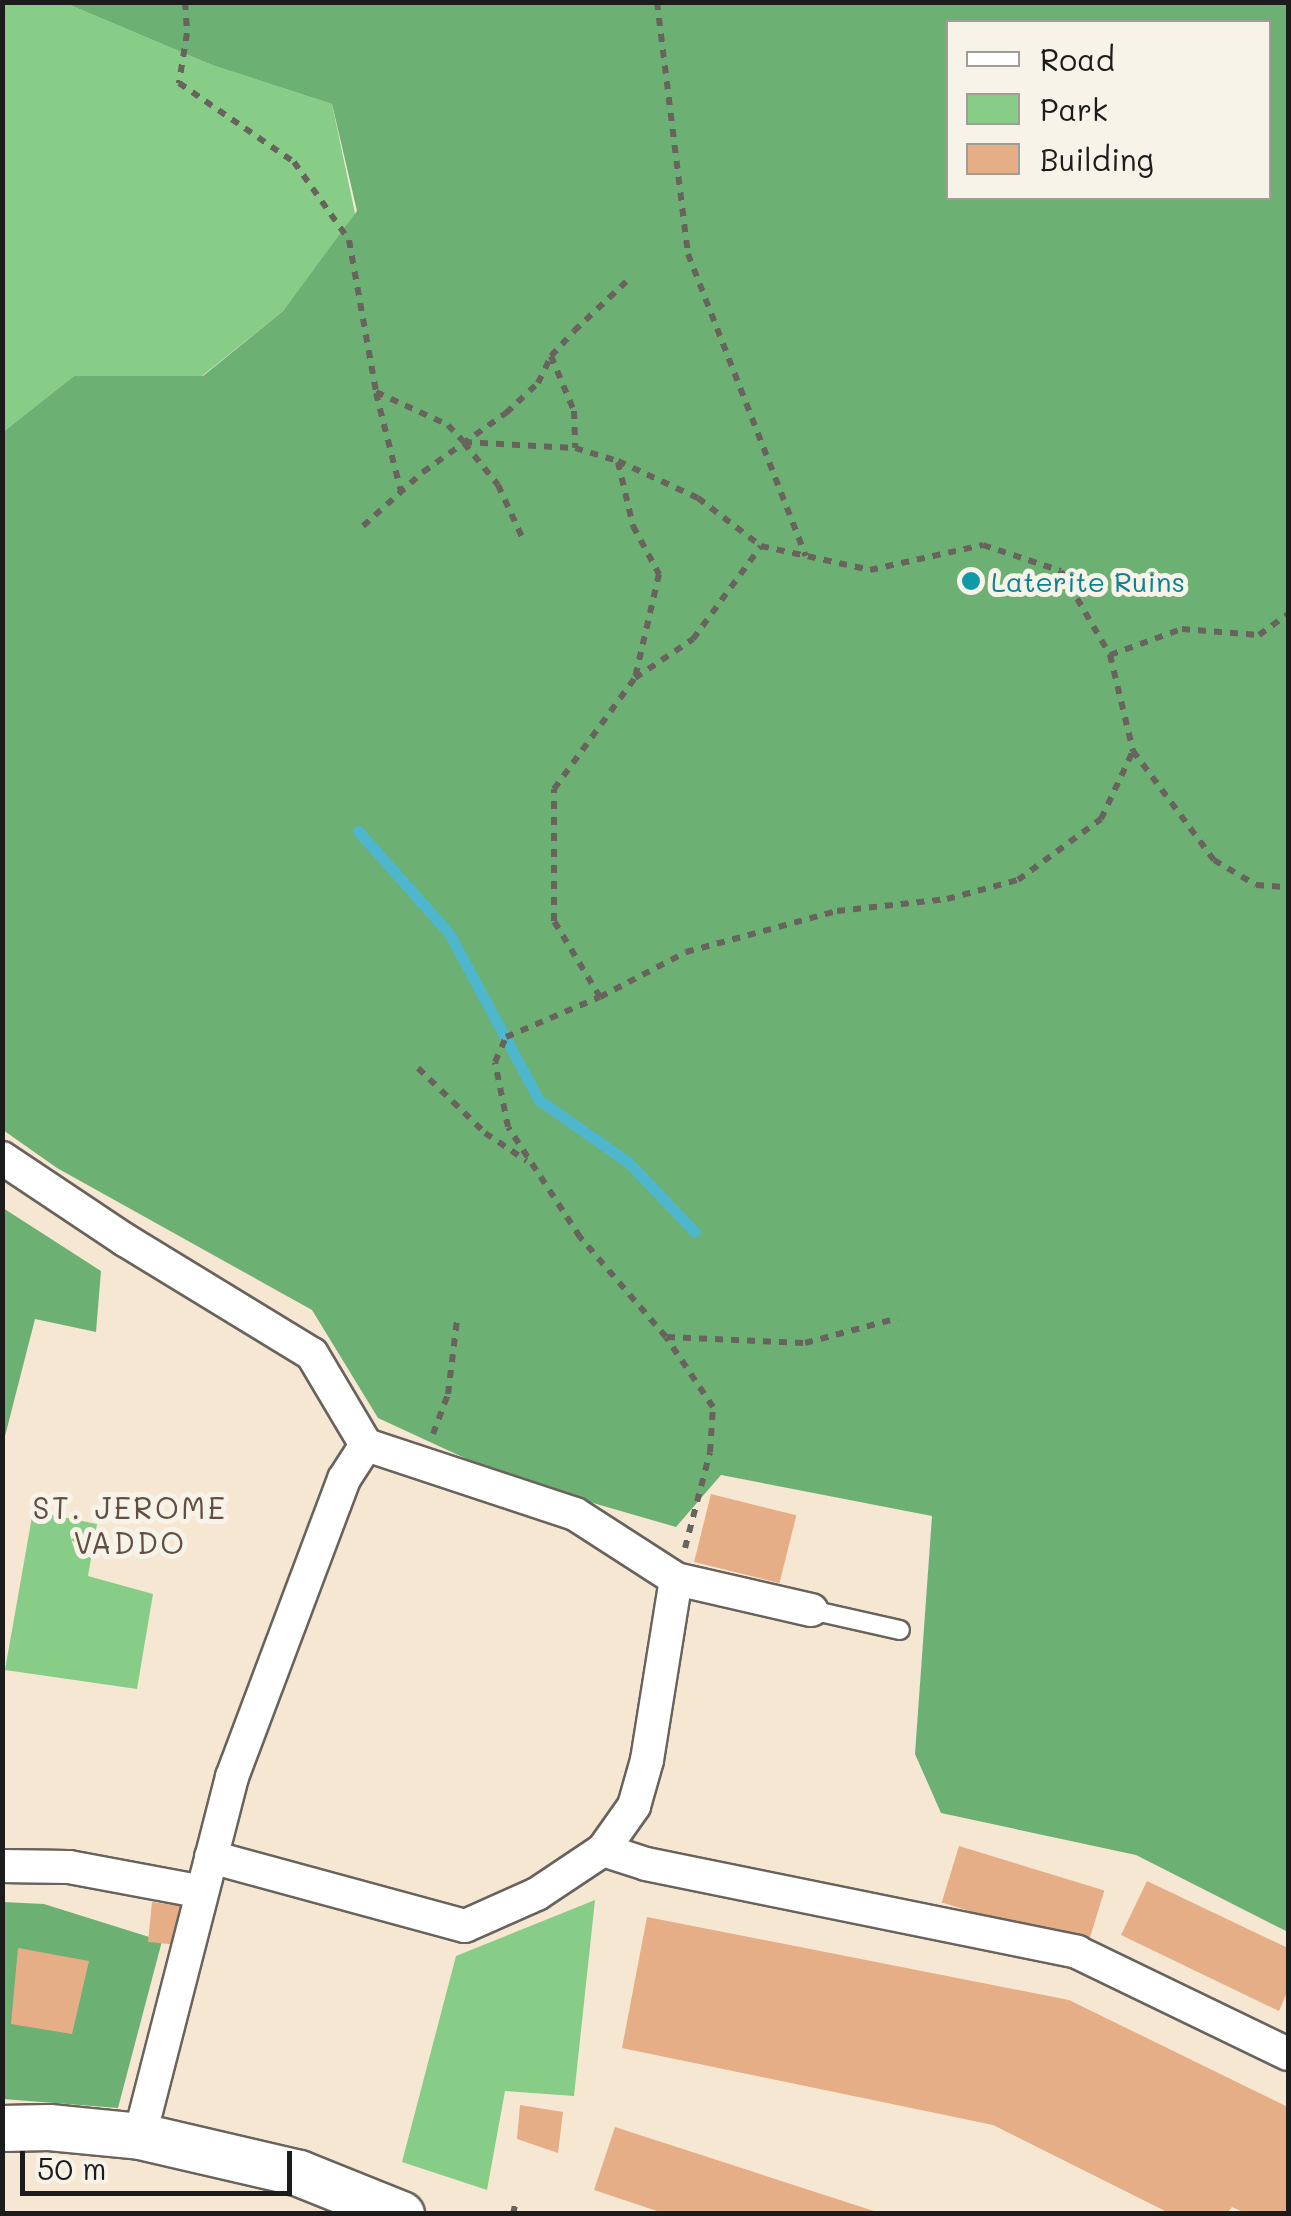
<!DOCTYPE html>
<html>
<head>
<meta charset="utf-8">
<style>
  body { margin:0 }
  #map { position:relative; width:1291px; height:2216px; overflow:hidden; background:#f6e7d3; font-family:Mali,sans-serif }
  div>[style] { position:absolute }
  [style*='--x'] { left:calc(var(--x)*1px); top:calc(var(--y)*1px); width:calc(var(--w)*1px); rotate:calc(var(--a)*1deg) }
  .green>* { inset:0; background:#87cd87 }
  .forest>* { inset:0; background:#6db074 }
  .stream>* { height:11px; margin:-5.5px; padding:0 5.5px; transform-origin:5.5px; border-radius:5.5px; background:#4fb7cd }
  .building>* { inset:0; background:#e6ae86; transform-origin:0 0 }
  .path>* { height:6px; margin-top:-3px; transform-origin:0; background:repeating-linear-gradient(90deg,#68635c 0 8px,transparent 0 16px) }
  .roads { filter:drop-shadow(2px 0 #68635c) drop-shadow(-2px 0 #68635c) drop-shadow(0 2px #68635c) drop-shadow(0 -2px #68635c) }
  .lane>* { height:18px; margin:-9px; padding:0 9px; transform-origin:9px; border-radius:9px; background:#fff }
  .street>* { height:32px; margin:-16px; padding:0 16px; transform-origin:16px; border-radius:16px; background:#fff }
  .secondary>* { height:45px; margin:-22.5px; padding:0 22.5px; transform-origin:22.5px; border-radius:22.5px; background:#fff }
  .dots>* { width:28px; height:28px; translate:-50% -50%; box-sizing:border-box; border:5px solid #f7f3e8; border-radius:50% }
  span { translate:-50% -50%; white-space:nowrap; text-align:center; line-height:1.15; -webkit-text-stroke:10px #f7f3e8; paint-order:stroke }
  .culture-label { font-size:28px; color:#0d838f }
  .left { translate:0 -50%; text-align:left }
  .neighbourhood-label { font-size:30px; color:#634f41; letter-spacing:2.5px }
  .frame { position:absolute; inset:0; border:5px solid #1c1c1c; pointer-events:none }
  .legend { position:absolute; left:946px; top:20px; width:325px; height:180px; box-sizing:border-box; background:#f7f3e8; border:2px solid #9f9d96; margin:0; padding:12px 18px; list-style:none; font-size:30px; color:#1c1c1c }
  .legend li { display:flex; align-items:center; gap:20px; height:50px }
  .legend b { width:50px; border:2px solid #9f9d96 }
  .scale { position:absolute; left:20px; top:2151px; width:272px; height:45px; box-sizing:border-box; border:5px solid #1c1c1c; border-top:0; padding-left:12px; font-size:30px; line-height:35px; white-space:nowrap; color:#1c1c1c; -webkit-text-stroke:8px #f7f3e8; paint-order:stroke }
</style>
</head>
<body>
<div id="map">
  <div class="green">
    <i style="clip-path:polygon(3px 3px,65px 3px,212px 65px,332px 104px,387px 365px,313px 271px,283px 311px,202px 376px,74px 376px,3px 432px)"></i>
    <i style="clip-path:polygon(33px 1511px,97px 1524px,88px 1576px,153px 1594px,137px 1689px,5px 1670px)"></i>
    <i style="clip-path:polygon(595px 1900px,574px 2096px,505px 2091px,487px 2190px,402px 2162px,456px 1956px)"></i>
  </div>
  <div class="forest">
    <i style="clip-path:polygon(evenodd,65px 3px,1288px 3px,1288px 1932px,1136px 1855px,941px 1813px,915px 1754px,932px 1516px,721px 1475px,676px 1527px,510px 1479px,378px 1418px,312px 1310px,57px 1168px,3px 1130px,3px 432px,74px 376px,203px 376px,283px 311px,357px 211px,332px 104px,212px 65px,65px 3px,948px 22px,1268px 22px,1268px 198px,948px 198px,948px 22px)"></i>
    <i style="clip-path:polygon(3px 1208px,101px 1271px,96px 1332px,35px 1319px,3px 1444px)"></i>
    <i style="clip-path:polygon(3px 1902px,44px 1904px,162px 1941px,118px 2108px,3px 2099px)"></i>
  </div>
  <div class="stream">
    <i style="--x:358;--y:831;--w:137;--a:48.3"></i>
    <i style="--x:449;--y:933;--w:190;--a:61.7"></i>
    <i style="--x:539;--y:1100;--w:110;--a:35"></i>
    <i style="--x:629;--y:1163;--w:95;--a:46.3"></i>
  </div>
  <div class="building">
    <i style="left:711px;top:1494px;width:88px;height:70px;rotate:14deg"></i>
    <i style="left:959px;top:1846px;width:152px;height:59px;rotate:17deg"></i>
    <i style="clip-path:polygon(1147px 1881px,1288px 1948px,1288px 1990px,1279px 2011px,1121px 1935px)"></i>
    <i style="clip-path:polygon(152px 1902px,187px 1907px,179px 1945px,148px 1942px)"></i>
    <i style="clip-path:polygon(647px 1917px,1069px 2000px,1288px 2107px,1288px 2214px,1248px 2214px,1232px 2207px,1226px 2214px,1171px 2214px,993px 2125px,622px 2048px)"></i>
    <i style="clip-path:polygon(18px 1948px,89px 1961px,72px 2034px,11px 2024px)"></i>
    <i style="clip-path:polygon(520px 2105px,563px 2112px,558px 2153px,517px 2139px)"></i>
    <i style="clip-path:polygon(615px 2127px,880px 2213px,880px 2214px,666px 2214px,594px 2190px)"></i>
  </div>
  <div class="path">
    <i style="--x:185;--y:2;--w:31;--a:86"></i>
    <i style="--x:187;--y:33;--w:51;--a:99.1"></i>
    <i style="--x:179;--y:83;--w:140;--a:34.5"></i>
    <i style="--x:294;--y:162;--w:95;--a:54.8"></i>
    <i style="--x:349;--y:240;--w:154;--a:79.9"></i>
    <i style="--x:376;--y:392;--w:79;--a:24.6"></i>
    <i style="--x:448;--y:425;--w:23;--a:47"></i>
    <i style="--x:464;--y:442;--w:111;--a:3.1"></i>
    <i style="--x:575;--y:448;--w:45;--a:16.8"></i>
    <i style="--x:618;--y:461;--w:88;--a:24.8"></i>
    <i style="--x:698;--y:498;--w:79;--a:37.3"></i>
    <i style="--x:761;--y:546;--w:112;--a:12.4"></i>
    <i style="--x:870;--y:570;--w:116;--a:-12.5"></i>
    <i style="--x:983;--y:545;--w:82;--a:18.4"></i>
    <i style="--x:1061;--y:571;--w:97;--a:59.7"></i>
    <i style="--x:1110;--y:655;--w:99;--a:76.5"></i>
    <i style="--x:1133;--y:751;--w:136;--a:53.4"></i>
    <i style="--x:1214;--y:860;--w:49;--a:30.8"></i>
    <i style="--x:1256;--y:885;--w:32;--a:4"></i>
    <i style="--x:657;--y:2;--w:254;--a:83"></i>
    <i style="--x:688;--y:254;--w:324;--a:68.7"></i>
    <i style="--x:551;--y:356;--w:60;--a:67.3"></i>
    <i style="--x:574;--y:411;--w:37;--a:88"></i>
    <i style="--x:376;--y:393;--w:102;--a:75.8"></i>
    <i style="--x:464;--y:443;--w:54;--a:51"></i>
    <i style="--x:498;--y:485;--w:60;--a:65.2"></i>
    <i style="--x:618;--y:462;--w:66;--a:76.8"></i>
    <i style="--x:633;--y:526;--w:55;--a:61.6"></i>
    <i style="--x:659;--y:574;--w:107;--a:103"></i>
    <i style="--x:363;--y:526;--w:81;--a:-42"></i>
    <i style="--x:423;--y:472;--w:102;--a:-35.4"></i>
    <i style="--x:506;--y:413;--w:44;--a:-43.2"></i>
    <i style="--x:538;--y:383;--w:30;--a:-64"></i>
    <i style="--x:551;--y:356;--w:34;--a:-47"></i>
    <i style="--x:574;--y:331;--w:76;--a:-43.4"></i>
    <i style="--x:1110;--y:655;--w:77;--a:-19.9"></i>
    <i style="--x:1182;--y:629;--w:77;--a:4.5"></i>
    <i style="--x:1259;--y:635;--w:36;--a:-36"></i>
    <i style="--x:600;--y:997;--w:89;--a:-121.2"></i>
    <i style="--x:554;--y:921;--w:132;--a:-90"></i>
    <i style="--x:554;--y:789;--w:137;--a:-53.9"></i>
    <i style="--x:635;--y:678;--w:70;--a:-33.9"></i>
    <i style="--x:693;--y:639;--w:115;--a:-53.8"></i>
    <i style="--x:418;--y:1068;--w:93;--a:44.1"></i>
    <i style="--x:485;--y:1133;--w:50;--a:33.7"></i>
    <i style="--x:667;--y:1337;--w:138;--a:2.5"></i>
    <i style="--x:805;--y:1343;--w:96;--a:-15"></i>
    <i style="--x:433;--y:1434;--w:43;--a:-69.4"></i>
    <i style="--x:448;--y:1394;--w:75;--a:-83.1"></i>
    <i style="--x:685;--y:1548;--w:99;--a:-75.4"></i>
    <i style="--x:710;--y:1452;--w:45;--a:-86.2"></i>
    <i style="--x:713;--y:1407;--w:84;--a:-123.9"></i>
    <i style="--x:666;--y:1337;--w:132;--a:-130.7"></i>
    <i style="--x:580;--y:1237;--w:131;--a:-123.2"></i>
    <i style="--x:508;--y:1127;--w:66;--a:-101.3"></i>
    <i style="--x:495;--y:1062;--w:27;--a:-66"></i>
    <i style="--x:506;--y:1037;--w:102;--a:-23.1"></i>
    <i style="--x:600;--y:997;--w:97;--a:-27.6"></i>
    <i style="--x:686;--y:952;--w:156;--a:-15.2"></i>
    <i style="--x:837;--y:911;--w:111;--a:-6.2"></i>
    <i style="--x:947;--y:899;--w:73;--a:-15"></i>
    <i style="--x:1018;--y:880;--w:103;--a:-36.3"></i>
    <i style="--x:1101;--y:819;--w:75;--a:-64.8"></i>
    <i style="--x:513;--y:2214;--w:9;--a:-77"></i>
  </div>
  <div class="roads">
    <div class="lane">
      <i style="--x:811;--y:1610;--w:91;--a:12.7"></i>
    </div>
    <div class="street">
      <i style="--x:2;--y:1158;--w:148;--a:33.7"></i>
      <i style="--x:125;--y:1240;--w:219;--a:31.4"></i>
      <i style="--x:312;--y:1354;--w:106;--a:59.3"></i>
      <i style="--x:366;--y:1445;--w:40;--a:122.9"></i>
      <i style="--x:344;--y:1479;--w:318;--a:110.6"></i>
      <i style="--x:232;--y:1777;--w:371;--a:104.4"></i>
      <i style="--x:676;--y:1579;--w:139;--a:12.9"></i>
      <i style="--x:603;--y:1850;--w:45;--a:18"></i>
      <i style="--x:646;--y:1864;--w:440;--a:11.5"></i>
      <i style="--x:1077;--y:1952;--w:234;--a:25.8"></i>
      <i style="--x:211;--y:1857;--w:263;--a:15.2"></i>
      <i style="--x:465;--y:1926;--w:79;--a:-24"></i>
      <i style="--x:537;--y:1894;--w:79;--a:-33.7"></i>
      <i style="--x:603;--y:1850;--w:54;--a:-54.8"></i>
      <i style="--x:634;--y:1806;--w:48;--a:-74.2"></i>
      <i style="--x:647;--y:1760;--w:183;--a:-80.9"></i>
      <i style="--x:676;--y:1579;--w:120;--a:-147.2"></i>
      <i style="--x:575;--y:1514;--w:220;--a:-161.7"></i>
      <i style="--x:2;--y:1866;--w:67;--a:0.9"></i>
      <i style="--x:69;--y:1867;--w:135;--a:10.6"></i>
    </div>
    <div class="secondary">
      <i style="--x:2;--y:2128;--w:47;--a:-1.2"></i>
      <i style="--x:49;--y:2127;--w:91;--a:5.6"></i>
      <i style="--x:140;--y:2136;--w:163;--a:13.1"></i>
      <i style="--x:299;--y:2173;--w:110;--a:21.9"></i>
    </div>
  </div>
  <div class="dots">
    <i style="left:971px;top:581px;background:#0f9aa8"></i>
  </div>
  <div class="culture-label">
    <span class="left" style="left:991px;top:581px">Laterite Ruins</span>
  </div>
  <div class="neighbourhood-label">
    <span style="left:130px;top:1524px">ST. JEROME<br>VADDO</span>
  </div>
  <div class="frame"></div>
  <ul class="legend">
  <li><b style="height:12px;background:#fff"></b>Road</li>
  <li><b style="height:28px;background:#87cd87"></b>Park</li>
  <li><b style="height:28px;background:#e6ae86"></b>Building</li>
  </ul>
  <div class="scale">50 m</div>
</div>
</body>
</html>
